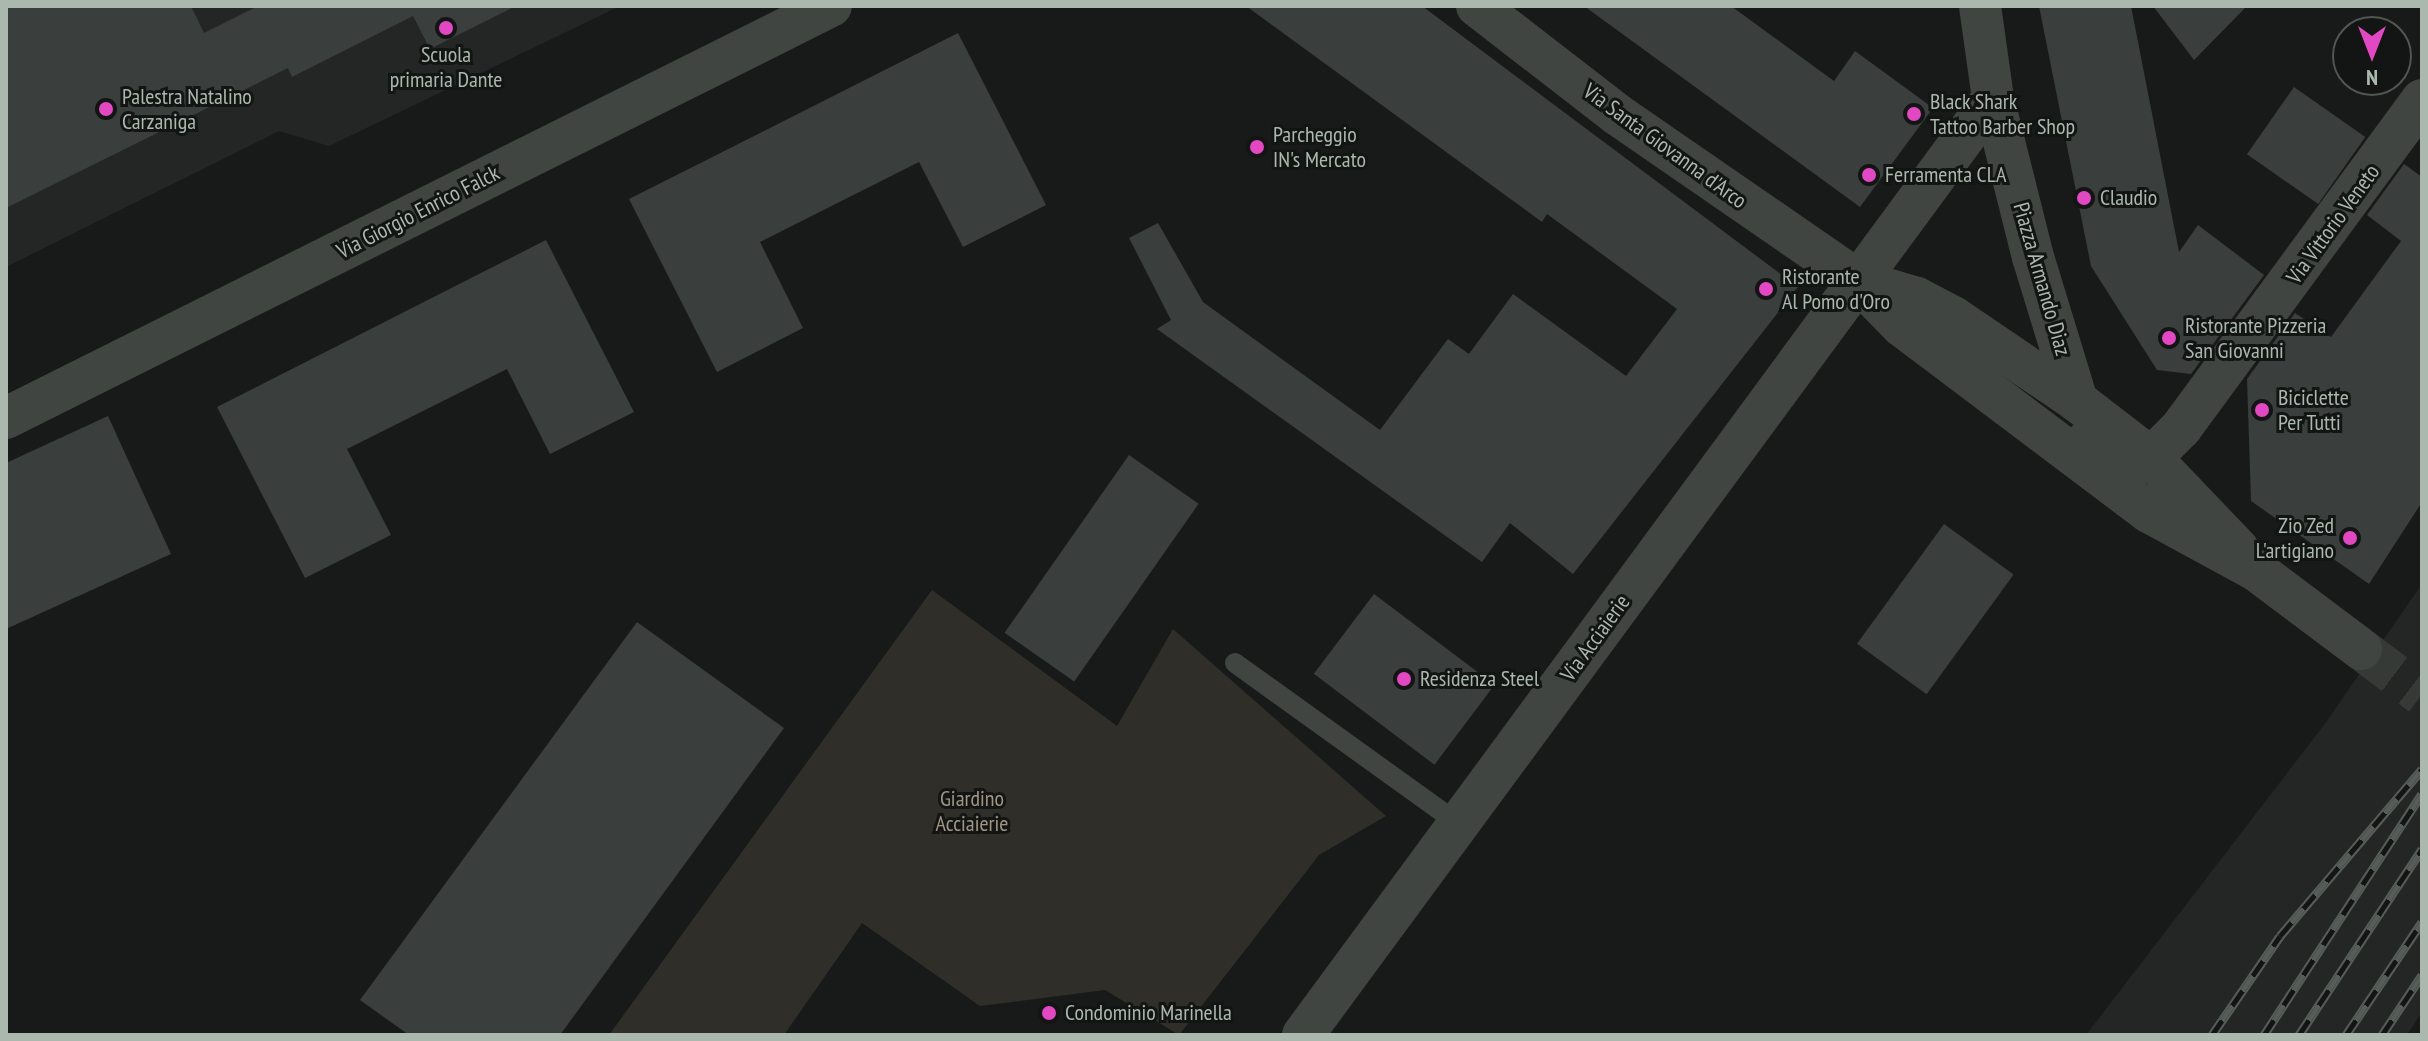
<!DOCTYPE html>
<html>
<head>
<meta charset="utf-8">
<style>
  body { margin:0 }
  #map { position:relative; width:2428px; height:1041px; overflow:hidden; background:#181a19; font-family:"PT Sans Narrow",sans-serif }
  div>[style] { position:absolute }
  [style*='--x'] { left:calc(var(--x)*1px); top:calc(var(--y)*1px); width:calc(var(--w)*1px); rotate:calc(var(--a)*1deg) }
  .built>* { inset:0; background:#242625 }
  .green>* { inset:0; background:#302e28 }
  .building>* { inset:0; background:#3a3e3c; transform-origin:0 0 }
  .minor-tunnel>* { height:42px; margin-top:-21px; transform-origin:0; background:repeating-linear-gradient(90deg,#353a37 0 42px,transparent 0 63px) }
  .service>* { height:20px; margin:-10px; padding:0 10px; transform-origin:10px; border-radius:10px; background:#404542 }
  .minor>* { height:42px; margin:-21px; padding:0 21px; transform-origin:21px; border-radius:21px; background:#404542 }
  .rail>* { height:9px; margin-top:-4.5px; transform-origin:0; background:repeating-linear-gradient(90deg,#131514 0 18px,#565d58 0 36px); box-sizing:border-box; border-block:2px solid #565d58 }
  .dots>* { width:22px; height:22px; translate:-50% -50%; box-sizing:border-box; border:4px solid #131514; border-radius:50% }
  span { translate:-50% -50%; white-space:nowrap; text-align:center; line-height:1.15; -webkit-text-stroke:6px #131514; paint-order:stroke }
  .poi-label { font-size:22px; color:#abb8ae }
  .left { translate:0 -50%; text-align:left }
  .right { translate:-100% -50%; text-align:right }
  .street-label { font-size:22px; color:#abb8ae }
  .park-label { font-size:22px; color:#a19684 }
  .frame { position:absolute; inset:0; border:8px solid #abb8ae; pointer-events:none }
  .north { position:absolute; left:2332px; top:16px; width:80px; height:80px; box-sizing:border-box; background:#131514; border:2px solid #505652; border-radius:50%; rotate:180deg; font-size:22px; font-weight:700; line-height:32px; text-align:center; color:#abb8ae }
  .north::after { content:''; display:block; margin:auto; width:28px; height:36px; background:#e148c1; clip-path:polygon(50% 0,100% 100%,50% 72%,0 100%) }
</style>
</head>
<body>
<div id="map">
  <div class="built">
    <i style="clip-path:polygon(6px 6px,620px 6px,329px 146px,279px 131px,6px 267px)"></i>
    <i style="clip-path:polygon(2422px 584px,2422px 1012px,2407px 1035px,2086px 1035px,2324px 725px)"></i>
  </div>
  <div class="green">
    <i style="clip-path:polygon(932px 590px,1117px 726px,1173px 629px,1386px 816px,1319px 855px,1179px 1035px,1105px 990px,980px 1006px,862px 923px,784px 1035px,609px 1035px)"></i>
  </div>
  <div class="building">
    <i style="clip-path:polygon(6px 6px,191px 6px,204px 33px,258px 6px,516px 6px,430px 49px,413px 16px,292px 77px,288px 68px,6px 208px)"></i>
    <i style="clip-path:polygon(1246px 6px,1422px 6px,1798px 287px,1573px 574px,1510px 523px,1482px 562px,1157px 329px,1171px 320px,1129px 238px,1158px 223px,1203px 302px,1380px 430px,1448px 339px,1469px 354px,1513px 294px,1626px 376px,1677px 309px,1547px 214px,1542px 222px)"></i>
    <i style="clip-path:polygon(1584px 6px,1731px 6px,1834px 81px,1855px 51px,1933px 108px,1860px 207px)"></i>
    <i style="clip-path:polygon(2039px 6px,2131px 6px,2179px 252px,2198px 225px,2264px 275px,2191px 374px,2157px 370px,2091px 266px)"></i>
    <i style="clip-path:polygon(2153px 6px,2247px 6px,2194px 60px)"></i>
    <i style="clip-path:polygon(958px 33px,1046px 205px,963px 247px,919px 162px,760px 242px,803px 328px,717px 372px,629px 199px)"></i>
    <i style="left:2294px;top:87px;width:87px;height:82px;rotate:35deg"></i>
    <i style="clip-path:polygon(2404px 164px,2422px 177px,2422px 502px,2369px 584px,2251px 501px,2247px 379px,2295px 313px,2331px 337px,2401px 241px,2367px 215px)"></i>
    <i style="clip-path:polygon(546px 240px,634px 412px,550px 454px,507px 369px,347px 449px,391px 535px,305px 578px,217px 407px)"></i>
    <i style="clip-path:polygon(108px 416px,171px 554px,6px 629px,6px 463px)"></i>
    <i style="left:1129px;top:455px;width:85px;height:217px;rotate:35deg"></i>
    <i style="left:1944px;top:524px;width:86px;height:148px;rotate:36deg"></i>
    <i style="left:1374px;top:594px;width:151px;height:100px;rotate:37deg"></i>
    <i style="clip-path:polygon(637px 622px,784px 728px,560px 1035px,409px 1035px,360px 1000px)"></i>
  </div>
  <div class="minor-tunnel">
    <i style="--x:2361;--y:649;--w:76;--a:37"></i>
  </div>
  <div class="service">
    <i style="--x:1235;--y:663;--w:274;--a:35.7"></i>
  </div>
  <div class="minor">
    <i style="--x:1477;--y:6;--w:178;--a:37.7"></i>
    <i style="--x:1618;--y:115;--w:290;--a:34.6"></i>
    <i style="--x:1857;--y:280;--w:64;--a:45.6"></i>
    <i style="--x:1902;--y:326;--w:309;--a:37"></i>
    <i style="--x:2149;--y:512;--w:123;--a:28.6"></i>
    <i style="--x:2257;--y:571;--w:130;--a:36.9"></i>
    <i style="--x:1980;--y:6;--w:93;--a:82"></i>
    <i style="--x:1993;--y:98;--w:164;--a:75.9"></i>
    <i style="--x:2033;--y:257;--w:151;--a:73"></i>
    <i style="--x:1860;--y:281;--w:59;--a:16.6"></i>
    <i style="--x:1917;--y:298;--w:41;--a:27.8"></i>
    <i style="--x:1953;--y:317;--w:150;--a:34.1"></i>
    <i style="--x:2077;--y:401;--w:93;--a:37.6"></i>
    <i style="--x:2151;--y:458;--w:126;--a:46.3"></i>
    <i style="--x:6;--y:418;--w:922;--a:-26.54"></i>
    <i style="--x:2087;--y:441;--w:31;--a:38"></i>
    <i style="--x:2111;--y:460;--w:25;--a:12"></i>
    <i style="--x:2135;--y:465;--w:17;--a:-24"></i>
    <i style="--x:2151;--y:458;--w:42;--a:-45"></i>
    <i style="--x:2181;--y:428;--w:407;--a:-53.7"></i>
    <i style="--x:1303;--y:1035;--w:1164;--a:-53.63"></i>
  </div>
  <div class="rail">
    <i style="--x:2212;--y:1035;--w:120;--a:-55.5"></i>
    <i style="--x:2280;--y:936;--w:219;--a:-49.6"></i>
    <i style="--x:2264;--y:1035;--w:288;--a:-56.8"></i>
    <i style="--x:2299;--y:1035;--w:223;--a:-56.5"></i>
    <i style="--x:2346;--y:1035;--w:136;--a:-56.1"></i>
    <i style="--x:2382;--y:1035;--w:72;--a:-56.3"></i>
  </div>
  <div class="dots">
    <i style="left:446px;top:28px;background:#e148c1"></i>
    <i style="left:106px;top:109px;background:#e148c1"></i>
    <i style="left:1914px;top:114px;background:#e148c1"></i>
    <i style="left:1257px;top:147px;background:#e148c1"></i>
    <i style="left:1869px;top:175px;background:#e148c1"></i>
    <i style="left:2084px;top:198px;background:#e148c1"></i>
    <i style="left:1766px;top:289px;background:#e148c1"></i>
    <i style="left:2169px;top:338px;background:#e148c1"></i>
    <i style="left:2262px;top:410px;background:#e148c1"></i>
    <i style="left:2350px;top:538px;background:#e148c1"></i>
    <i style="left:1404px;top:679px;background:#e148c1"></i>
    <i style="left:1049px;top:1013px;background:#e148c1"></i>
  </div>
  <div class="poi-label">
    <span style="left:446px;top:67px">Scuola<br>primaria Dante</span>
    <span class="left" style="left:122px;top:109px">Palestra Natalino<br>Carzaniga</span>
    <span class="left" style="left:1930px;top:114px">Black Shark<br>Tattoo Barber Shop</span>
    <span class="left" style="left:1273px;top:147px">Parcheggio<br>IN's Mercato</span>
    <span class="left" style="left:1885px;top:175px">Ferramenta CLA</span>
    <span class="left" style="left:2100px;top:198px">Claudio</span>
    <span class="left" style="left:1782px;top:289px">Ristorante<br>Al Pomo d'Oro</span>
    <span class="left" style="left:2185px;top:338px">Ristorante Pizzeria<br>San Giovanni</span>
    <span class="left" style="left:2278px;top:410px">Biciclette<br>Per Tutti</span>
    <span class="right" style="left:2334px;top:538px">Zio Zed<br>L'artigiano</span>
    <span class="left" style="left:1420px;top:679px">Residenza Steel</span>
    <span class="left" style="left:1065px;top:1013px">Condominio Marinella</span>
  </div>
  <div class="street-label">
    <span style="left:1665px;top:146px;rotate:36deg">Via Santa Giovanna d'Arco</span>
    <span style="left:418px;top:212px;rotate:-27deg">Via Giorgio Enrico Falck</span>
    <span style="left:2333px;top:224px;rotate:-54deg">Via Vittorio Veneto</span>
    <span style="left:2042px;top:279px;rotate:74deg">Piazza Armando Diaz</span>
    <span style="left:1595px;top:638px;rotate:-54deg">Via Acciaierie</span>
  </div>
  <div class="park-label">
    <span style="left:972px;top:811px">Giardino<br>Acciaierie</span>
  </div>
  <div class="frame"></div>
  <div class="north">N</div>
</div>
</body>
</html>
